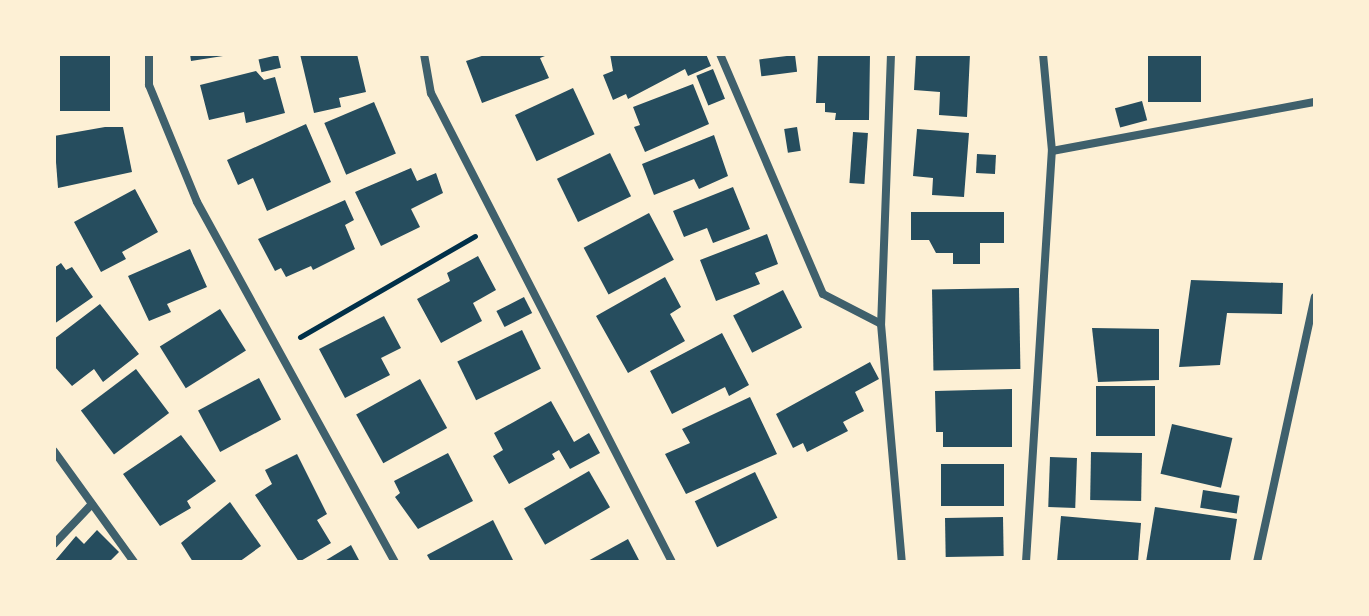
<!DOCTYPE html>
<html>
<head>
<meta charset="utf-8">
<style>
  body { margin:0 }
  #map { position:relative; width:1369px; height:616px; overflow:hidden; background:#fdf0d5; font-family:"Public Sans",sans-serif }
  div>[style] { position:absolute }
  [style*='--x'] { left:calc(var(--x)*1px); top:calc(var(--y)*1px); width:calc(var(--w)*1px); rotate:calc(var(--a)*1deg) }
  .building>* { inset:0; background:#264d5e; transform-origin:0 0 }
  .path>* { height:5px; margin:-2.5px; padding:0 2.5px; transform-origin:2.5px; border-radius:2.5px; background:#003049 }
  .minor>* { height:8px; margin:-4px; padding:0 4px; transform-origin:4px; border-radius:4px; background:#3f606c }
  span { translate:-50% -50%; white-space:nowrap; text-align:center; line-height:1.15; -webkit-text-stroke:6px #fdf0d5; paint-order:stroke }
  .frame { position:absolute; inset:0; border:56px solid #fdf0d5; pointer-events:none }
</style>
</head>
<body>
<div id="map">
  <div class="building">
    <i style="left:60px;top:54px;width:50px;height:57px"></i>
    <i style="clip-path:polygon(190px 54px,223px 54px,223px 56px,191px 61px)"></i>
    <i style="clip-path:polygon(300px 54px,357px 54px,366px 92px,339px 98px,341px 107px,314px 113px)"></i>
    <i style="clip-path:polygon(488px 54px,550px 54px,540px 58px,549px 78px,482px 103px,466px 61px)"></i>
    <i style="clip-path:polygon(706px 54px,711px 66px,688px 76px,685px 69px,628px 99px,626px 94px,613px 100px,603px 75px,613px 71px,610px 54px)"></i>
    <i style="clip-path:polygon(818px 54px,870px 54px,869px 120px,835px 120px,836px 113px,825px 112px,825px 103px,816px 103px)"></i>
    <i style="clip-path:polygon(916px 54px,970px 54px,967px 117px,939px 115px,940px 92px,914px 90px)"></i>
    <i style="left:1148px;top:54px;width:53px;height:48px"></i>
    <i style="left:278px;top:55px;width:13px;height:20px;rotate:77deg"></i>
    <i style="left:795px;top:55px;width:17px;height:36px;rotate:83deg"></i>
    <i style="left:713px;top:69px;width:32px;height:18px;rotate:68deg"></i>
    <i style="clip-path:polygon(256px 71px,264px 80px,275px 77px,285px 113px,246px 123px,244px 112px,209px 120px,200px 85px)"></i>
    <i style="clip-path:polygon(693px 84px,709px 124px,645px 152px,634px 127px,640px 125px,633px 107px)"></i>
    <i style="left:573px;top:88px;width:51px;height:64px;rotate:65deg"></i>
    <i style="left:1142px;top:101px;width:20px;height:28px;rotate:75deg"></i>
    <i style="left:374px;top:102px;width:56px;height:54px;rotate:67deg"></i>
    <i style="clip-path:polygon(306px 124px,331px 182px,267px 211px,253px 178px,238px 185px,227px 160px)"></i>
    <i style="clip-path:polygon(105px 127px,123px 127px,132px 172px,58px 188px,54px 136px)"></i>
    <i style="left:797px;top:127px;width:24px;height:13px;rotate:81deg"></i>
    <i style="clip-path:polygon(917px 129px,969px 133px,964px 197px,932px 195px,933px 178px,913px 176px)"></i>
    <i style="left:853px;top:132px;width:15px;height:51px;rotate:4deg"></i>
    <i style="clip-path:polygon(714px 135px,728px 176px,699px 189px,694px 179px,654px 195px,642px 164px)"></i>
    <i style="left:610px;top:153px;width:48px;height:59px;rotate:64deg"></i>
    <i style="left:977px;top:154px;width:19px;height:19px;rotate:3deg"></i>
    <i style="clip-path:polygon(411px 168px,417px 181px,436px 173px,443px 193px,411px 209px,420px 227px,381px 246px,355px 192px)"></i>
    <i style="clip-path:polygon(733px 187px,750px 229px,713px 243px,707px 228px,684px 237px,673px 211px)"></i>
    <i style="clip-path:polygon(135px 189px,158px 232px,122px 252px,126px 259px,101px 272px,74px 222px)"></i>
    <i style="clip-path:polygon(345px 200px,354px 220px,345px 225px,355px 249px,313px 270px,311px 266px,286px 277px,281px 268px,275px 271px,258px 239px)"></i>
    <i style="clip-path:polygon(911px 212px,1004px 212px,1004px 243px,980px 243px,980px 264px,953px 264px,953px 253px,936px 253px,929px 240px,911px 240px)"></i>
    <i style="left:649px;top:213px;width:53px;height:74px;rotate:62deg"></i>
    <i style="clip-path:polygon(767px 234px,778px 264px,755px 273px,760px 284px,716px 301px,700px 260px)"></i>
    <i style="clip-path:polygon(190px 249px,207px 287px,167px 304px,171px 312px,149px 321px,128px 276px)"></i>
    <i style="clip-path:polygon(478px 256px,496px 290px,473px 303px,482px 321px,441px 343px,417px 299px,450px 281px,447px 273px)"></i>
    <i style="clip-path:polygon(61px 263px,66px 270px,72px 267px,93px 297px,54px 324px,54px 268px)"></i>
    <i style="clip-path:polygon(665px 277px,681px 307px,670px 314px,685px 341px,628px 373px,596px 316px)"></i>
    <i style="clip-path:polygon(1191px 280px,1283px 283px,1282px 314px,1227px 313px,1220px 365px,1179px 367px)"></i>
    <i style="left:1019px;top:288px;width:81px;height:87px;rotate:89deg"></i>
    <i style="left:783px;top:290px;width:42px;height:56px;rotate:63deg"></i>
    <i style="left:524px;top:297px;width:18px;height:31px;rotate:63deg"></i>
    <i style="clip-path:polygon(100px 304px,139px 354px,103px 382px,94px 369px,72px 386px,54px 366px,54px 339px)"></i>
    <i style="left:220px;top:309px;width:49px;height:71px;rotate:58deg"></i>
    <i style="clip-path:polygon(384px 316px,401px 348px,381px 358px,390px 375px,345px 398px,319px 349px)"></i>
    <i style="clip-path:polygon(1092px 328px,1159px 329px,1159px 380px,1098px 382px)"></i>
    <i style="left:522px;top:330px;width:43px;height:72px;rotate:64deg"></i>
    <i style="clip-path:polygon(722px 333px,749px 385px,729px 396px,725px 387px,672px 414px,650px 371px)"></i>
    <i style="clip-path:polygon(870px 362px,879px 379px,855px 392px,864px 411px,843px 422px,848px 431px,807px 452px,803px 443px,793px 448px,776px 414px)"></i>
    <i style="left:136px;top:369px;width:55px;height:69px;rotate:53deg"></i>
    <i style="left:259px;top:378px;width:47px;height:69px;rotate:62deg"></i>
    <i style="left:420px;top:379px;width:56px;height:73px;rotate:61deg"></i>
    <i style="left:1096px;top:386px;width:59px;height:50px"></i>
    <i style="clip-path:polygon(1012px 389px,1012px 447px,943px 447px,943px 432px,936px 432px,935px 391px)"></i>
    <i style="clip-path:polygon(750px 397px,777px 454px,686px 494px,665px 454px,690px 443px,682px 429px)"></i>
    <i style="clip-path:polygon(551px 401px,574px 442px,589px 433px,600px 453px,570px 469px,559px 450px,552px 454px,555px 459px,509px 484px,493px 456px,503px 450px,494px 433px)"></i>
    <i style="left:1172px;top:424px;width:62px;height:51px;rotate:13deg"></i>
    <i style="clip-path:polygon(181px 435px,216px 481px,187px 501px,191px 508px,160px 526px,123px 474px)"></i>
    <i style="left:1091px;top:452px;width:51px;height:48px;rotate:1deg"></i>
    <i style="clip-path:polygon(448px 453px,473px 501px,418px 529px,395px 497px,400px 493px,394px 481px)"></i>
    <i style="clip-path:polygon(297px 454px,327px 514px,317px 520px,331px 543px,299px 562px,255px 495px,272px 484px,265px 470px)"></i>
    <i style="left:1050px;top:457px;width:27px;height:50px;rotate:2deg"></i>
    <i style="left:941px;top:464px;width:63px;height:42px"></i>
    <i style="left:589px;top:471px;width:42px;height:75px;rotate:60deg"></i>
    <i style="left:755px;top:472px;width:51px;height:67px;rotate:64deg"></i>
    <i style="left:1203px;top:490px;width:37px;height:18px;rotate:9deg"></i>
    <i style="clip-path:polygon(230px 502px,261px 546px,239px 562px,193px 562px,181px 543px)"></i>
    <i style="clip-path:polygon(1155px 507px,1237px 519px,1230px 562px,1146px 562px)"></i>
    <i style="clip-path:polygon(1061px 516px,1141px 523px,1138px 562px,1057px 562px)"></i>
    <i style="left:1003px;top:517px;width:39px;height:58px;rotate:89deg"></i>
    <i style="clip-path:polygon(493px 520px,514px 562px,431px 562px,427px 555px)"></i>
    <i style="clip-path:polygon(97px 530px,119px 552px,109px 562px,54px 562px,76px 536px,84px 544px)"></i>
    <i style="clip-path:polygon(628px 539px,640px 562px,586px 562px)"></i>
    <i style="clip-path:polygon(351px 545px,360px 562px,323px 562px)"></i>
  </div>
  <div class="path">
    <i style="--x:300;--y:337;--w:202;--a:-30"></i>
  </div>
  <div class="minor">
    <i style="--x:149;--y:54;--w:31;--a:90"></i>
    <i style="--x:149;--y:85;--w:126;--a:67.7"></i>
    <i style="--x:197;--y:202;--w:411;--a:61.2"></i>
    <i style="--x:424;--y:54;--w:40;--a:80"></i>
    <i style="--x:431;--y:93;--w:527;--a:62.8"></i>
    <i style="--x:720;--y:54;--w:261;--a:66.8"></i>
    <i style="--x:823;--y:294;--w:65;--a:27.3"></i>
    <i style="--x:891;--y:54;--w:270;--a:92.1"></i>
    <i style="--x:881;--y:324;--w:239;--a:85"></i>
    <i style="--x:1052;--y:151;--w:268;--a:-10.6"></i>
    <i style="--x:54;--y:451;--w:137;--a:54.2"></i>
    <i style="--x:54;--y:544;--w:55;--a:-46.5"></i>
    <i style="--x:1026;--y:562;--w:412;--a:-86.4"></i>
    <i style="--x:1052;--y:151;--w:97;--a:-95.3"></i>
    <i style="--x:1257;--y:562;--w:271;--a:-77.7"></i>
  </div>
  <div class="frame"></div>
</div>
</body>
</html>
